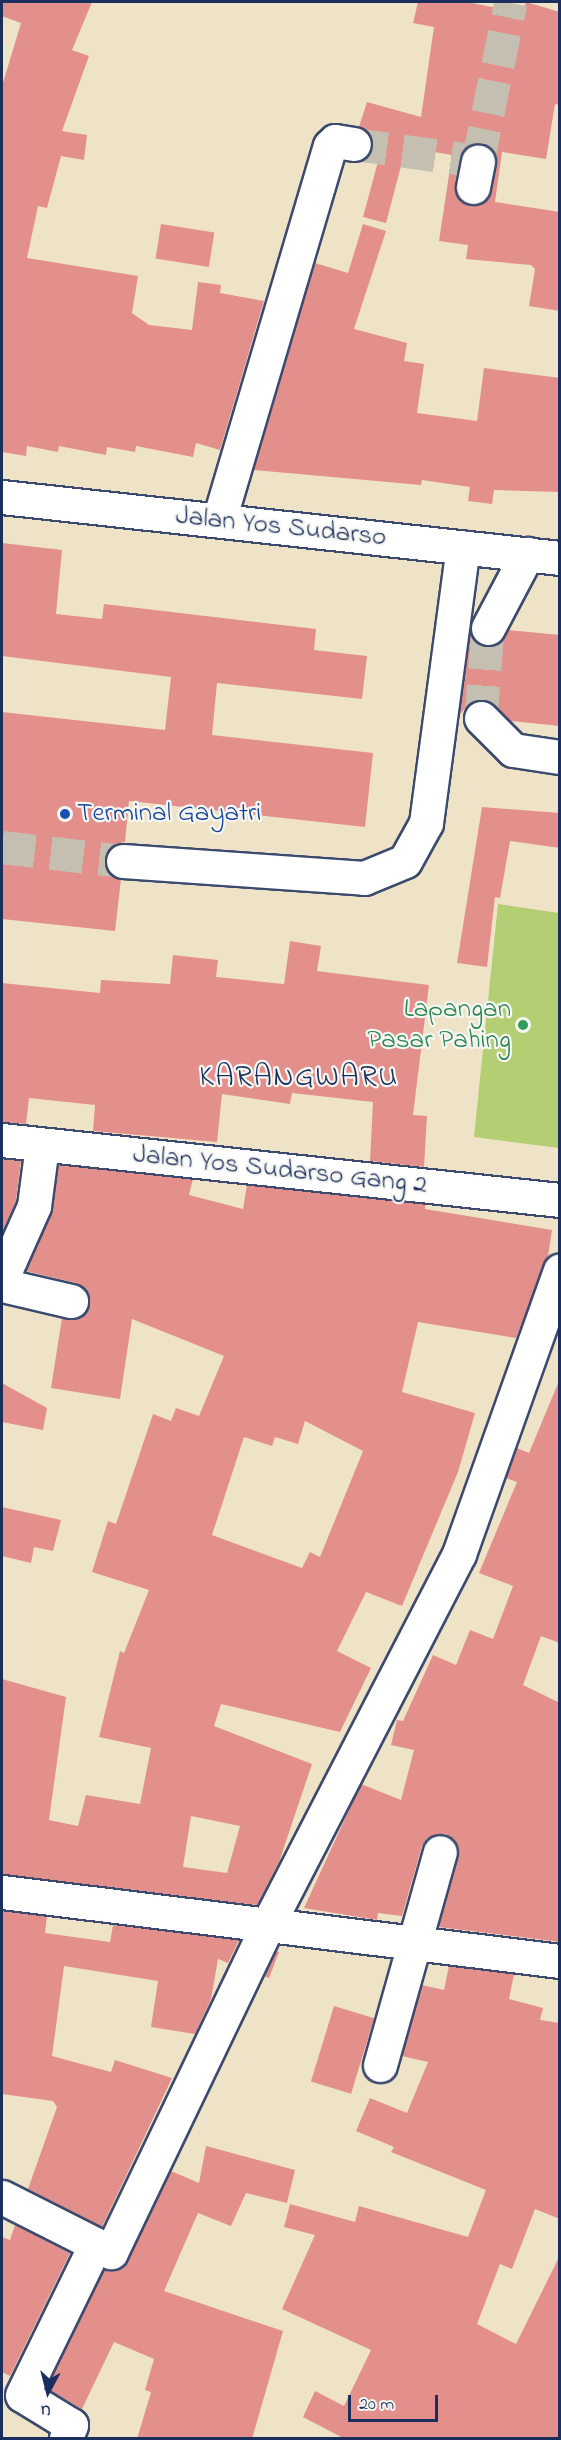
<!DOCTYPE html>
<html>
<head>
<meta charset="utf-8">
<style>
  body { margin:0 }
  #map { position:relative; width:561px; height:2440px; overflow:hidden; background:#efe3c7; font-family:"Indie Flower",sans-serif }
  div>[style] { position:absolute }
  [style*='--x'] { left:calc(var(--x)*1px); top:calc(var(--y)*1px); width:calc(var(--w)*1px); rotate:calc(var(--a)*1deg) }
  .green>* { inset:0; background:#b4ce73 }
  .building>* { inset:0; background:#e3908c; transform-origin:0 0 }
  .minor-tunnel>* { height:33px; margin-top:-16.5px; transform-origin:0; background:repeating-linear-gradient(90deg,#c5bfb2 0 33px,transparent 0 49px) }
  .roads { filter:drop-shadow(2px 0 #3b4a6e) drop-shadow(-2px 0 #3b4a6e) drop-shadow(0 2px #3b4a6e) drop-shadow(0 -2px #3b4a6e) }
  .minor>* { height:33px; margin:-16.5px; padding:0 16.5px; transform-origin:16.5px; border-radius:16.5px; background:#fff }
  .highway>* { height:33px; margin:-16.5px; padding:0 16.5px; transform-origin:16.5px; border-radius:16.5px; background:#fff }
  .dots>* { width:16px; height:16px; translate:-50% -50%; box-sizing:border-box; border:3px solid #f6f6f2; border-radius:50% }
  span { translate:-50% -50%; white-space:nowrap; text-align:center; line-height:1.15; -webkit-text-stroke:4.5px #f6f6f2; paint-order:stroke }
  .street-label { font-size:27px; color:#1b2f5e }
  .transit-label { font-size:27px; color:#164399 }
  .left { translate:0 -50%; text-align:left }
  .leisure-label { font-size:27px; color:#27864d }
  .right { translate:-100% -50%; text-align:right }
  .quarter-label { font-size:30px; color:#1b2f5e; letter-spacing:1.5px }
  .frame { position:absolute; inset:0; border:3px solid #1b2f5e; pointer-events:none }
  .north { position:absolute; left:18px; top:2362px; width:60px; height:60px; -webkit-text-stroke:4px #f6f6f2; paint-order:stroke; rotate:187deg; font-size:16px; font-weight:700; line-height:24px; text-align:center; color:#1b2f5e }
  .north::after { content:''; display:block; margin:auto; width:21px; height:27px; background:#1b2f5e; clip-path:polygon(50% 0,100% 100%,50% 72%,0 100%) }
  .scale { position:absolute; left:348px; top:2395px; width:90px; height:27px; box-sizing:border-box; border:3px solid #1b2f5e; border-top:0; padding-left:8px; font-size:18px; line-height:21px; white-space:nowrap; color:#1b2f5e; -webkit-text-stroke:4px #f6f6f2; paint-order:stroke }
</style>
</head>
<body>
<div id="map">
  <div class="green">
    <i style="clip-path:polygon(498px 904px,559px 913px,559px 1148px,474px 1137px)"></i>
  </div>
  <div class="building">
    <i style="clip-path:polygon(2px 2px,92px 2px,72px 50px,89px 56px,62px 131px,87px 135px,84px 160px,61px 156px,47px 208px,38px 206px,27px 258px,138px 276px,132px 313px,149px 325px,192px 330px,198px 282px,221px 285px,220px 293px,264px 301px,220px 450px,196px 443px,193px 457px,136px 446px,135px 452px,107px 447px,106px 455px,59px 446px,58px 452px,27px 446px,26px 456px,2px 452px,2px 86px,21px 23px,2px 16px)"></i>
    <i style="clip-path:polygon(evenodd,418px 2px,467px 2px,522px 13px,526px 2px,560px 12px,560px 105px,555px 104px,546px 159px,502px 152px,495px 202px,560px 212px,560px 311px,529px 306px,535px 269px,531px 265px,466px 259px,468px 245px,439px 241px,452px 155px,406px 147px,386px 223px,363px 217px,380px 154px,371px 151px,371px 137px,359px 127px,367px 102px,421px 117px,434px 27px,413px 23px,418px 2px,472px 143px,491px 147px,496px 164px,488px 199px,470px 205px,460px 201px,455px 184px,460px 157px,472px 143px)"></i>
    <i style="left:161px;top:224px;width:54px;height:35px;rotate:9deg"></i>
    <i style="clip-path:polygon(363px 224px,386px 231px,354px 329px,407px 343px,404px 361px,424px 364px,417px 413px,477px 421px,484px 368px,560px 378px,560px 492px,494px 490px,492px 504px,468px 501px,470px 487px,422px 480px,421px 485px,254px 470px,315px 263px,348px 273px)"></i>
    <i style="clip-path:polygon(2px 543px,62px 550px,56px 614px,102px 619px,104px 604px,316px 629px,314px 650px,367px 656px,362px 699px,217px 683px,212px 735px,373px 753px,365px 827px,129px 801px,125px 842px,114px 844px,104px 859px,106px 870px,121px 879px,115px 931px,2px 919px,2px 712px,165px 730px,171px 677px,2px 656px)"></i>
    <i style="clip-path:polygon(508px 630px,560px 635px,560px 726px,511px 721px,485px 700px,468px 704px,459px 716px,470px 633px,479px 644px,489px 647px)"></i>
    <i style="clip-path:polygon(482px 807px,560px 813px,560px 848px,510px 841px,500px 898px,495px 897px,487px 967px,457px 963px)"></i>
    <i style="clip-path:polygon(290px 941px,321px 946px,317px 971px,429px 985px,413px 1115px,427px 1116px,424px 1167px,370px 1161px,373px 1102px,292px 1093px,290px 1104px,222px 1094px,217px 1142px,93px 1131px,95px 1105px,29px 1098px,26px 1124px,2px 1122px,2px 983px,100px 993px,101px 980px,170px 984px,173px 955px,218px 960px,216px 977px,284px 984px)"></i>
    <i style="clip-path:polygon(2px 1159px,21px 1161px,16px 1201px,2px 1233px)"></i>
    <i style="clip-path:polygon(evenodd,58px 1165px,193px 1179px,189px 1195px,243px 1209px,247px 1185px,425px 1204px,425px 1209px,552px 1230px,548px 1256px,516px 1338px,418px 1322px,402px 1392px,475px 1413px,458px 1472px,402px 1606px,366px 1592px,337px 1651px,371px 1668px,340px 1732px,221px 1704px,214px 1726px,312px 1764px,279px 1862px,257px 1905px,2px 1874px,2px 1679px,66px 1697px,49px 1820px,78px 1826px,86px 1795px,140px 1804px,151px 1748px,99px 1737px,120px 1651px,124px 1653px,149px 1590px,92px 1572px,108px 1521px,116px 1524px,153px 1414px,171px 1421px,176px 1408px,199px 1416px,224px 1356px,132px 1319px,120px 1399px,51px 1388px,62px 1318px,77px 1319px,89px 1305px,84px 1288px,76px 1283px,26px 1271px,51px 1213px,58px 1165px,305px 1421px,363px 1451px,320px 1557px,310px 1552px,302px 1568px,212px 1535px,244px 1437px,272px 1446px,275px 1437px,298px 1444px,305px 1421px,58px 1165px,191px 1816px,240px 1826px,227px 1873px,183px 1867px,191px 1816px)"></i>
    <i style="clip-path:polygon(559px 1381px,560px 1643px,541px 1636px,523px 1685px,560px 1703px,560px 1942px,438px 1927px,458px 1857px,454px 1839px,445px 1834px,427px 1838px,422px 1846px,402px 1916px,378px 1913px,377px 1920px,304px 1908px,361px 1784px,401px 1800px,414px 1750px,391px 1745px,397px 1720px,403px 1721px,433px 1655px,456px 1665px,470px 1630px,493px 1639px,513px 1586px,479px 1573px,517px 1482px,506px 1478px,517px 1448px,529px 1453px)"></i>
    <i style="clip-path:polygon(2px 1383px,47px 1408px,43px 1430px,2px 1422px)"></i>
    <i style="clip-path:polygon(2px 1507px,61px 1520px,53px 1551px,34px 1547px,31px 1563px,2px 1556px)"></i>
    <i style="clip-path:polygon(2px 1911px,47px 1916px,45px 1933px,110px 1942px,113px 1925px,239px 1940px,228px 1963px,218px 1959px,211px 1999px,195px 2034px,151px 2027px,158px 1981px,64px 1966px,52px 2056px,111px 2072px,115px 2060px,172px 2078px,102px 2227px,28px 2189px,57px 2107px,53px 2101px,2px 2094px)"></i>
    <i style="clip-path:polygon(276px 1951px,279px 1952px,269px 1978px,264px 1976px)"></i>
    <i style="clip-path:polygon(449px 1966px,514px 1974px,509px 1999px,543px 2008px,540px 2020px,560px 2023px,560px 2219px,535px 2209px,512px 2269px,500px 2264px,477px 2324px,516px 2344px,560px 2255px,560px 2439px,345px 2439px,303px 2417px,315px 2391px,344px 2406px,371px 2350px,282px 2309px,315px 2235px,284px 2227px,290px 2204px,355px 2222px,359px 2206px,468px 2237px,486px 2190px,391px 2152px,394px 2147px,356px 2131px,370px 2098px,407px 2113px,428px 2062px,402px 2056px,422px 1985px,444px 1990px)"></i>
    <i style="left:334px;top:2006px;width:42px;height:79px;rotate:17deg"></i>
    <i style="clip-path:polygon(206px 2146px,295px 2170px,287px 2203px,246px 2193px,231px 2226px,198px 2213px,164px 2291px,283px 2331px,252px 2439px,137px 2439px,151px 2392px,145px 2390px,154px 2359px,114px 2342px,82px 2409px,46px 2388px,104px 2269px,121px 2268px,128px 2261px,171px 2171px,199px 2183px)"></i>
    <i style="clip-path:polygon(15px 2225px,70px 2253px,10px 2376px,2px 2372px,2px 2237px,10px 2240px)"></i>
  </div>
  <div class="minor-tunnel">
    <i style="--x:354;--y:144;--w:125;--a:7.8"></i>
    <i style="--x:478;--y:161;--w:162;--a:-78.3"></i>
    <i style="--x:481;--y:718;--w:90;--a:-85.6"></i>
    <i style="--x:2;--y:847;--w:122;--a:6.6"></i>
  </div>
  <div class="roads">
    <div class="minor">
      <i style="--x:473;--y:187;--w:26;--a:-79"></i>
      <i style="--x:219;--y:520;--w:390;--a:-73.5"></i>
      <i style="--x:330;--y:146;--w:7;--a:-45"></i>
      <i style="--x:335;--y:141;--w:19;--a:9"></i>
      <i style="--x:488;--y:628;--w:84;--a:-62.2"></i>
      <i style="--x:481;--y:718;--w:45;--a:45"></i>
      <i style="--x:513;--y:750;--w:48;--a:8.5"></i>
      <i style="--x:123;--y:861;--w:242;--a:4"></i>
      <i style="--x:364;--y:878;--w:44;--a:-22.5"></i>
      <i style="--x:405;--y:861;--w:43;--a:-61.1"></i>
      <i style="--x:426;--y:823;--w:278;--a:-82.4"></i>
      <i style="--x:2;--y:1140;--w:561;--a:6.14"></i>
      <i style="--x:2;--y:1278;--w:79;--a:-66"></i>
      <i style="--x:34;--y:1206;--w:62;--a:-82.5"></i>
      <i style="--x:2;--y:1285;--w:71;--a:13.1"></i>
      <i style="--x:2;--y:1892;--w:562;--a:7.05"></i>
      <i style="--x:380;--y:2065;--w:221;--a:-74.3"></i>
      <i style="--x:2;--y:2197;--w:122;--a:26.8"></i>
      <i style="--x:111;--y:2252;--w:361;--a:-64.4"></i>
      <i style="--x:267;--y:1926;--w:419;--a:-62.7"></i>
      <i style="--x:459;--y:1554;--w:301;--a:-70.4"></i>
      <i style="--x:66;--y:2438;--w:14;--a:-69"></i>
      <i style="--x:71;--y:2425;--w:57;--a:-148.5"></i>
      <i style="--x:22;--y:2395;--w:167;--a:-64"></i>
    </div>
    <div class="highway">
      <i style="--x:2;--y:497;--w:561;--a:6.24"></i>
    </div>
  </div>
  <div class="dots">
    <i style="left:65px;top:814px;background:#1a4fb4"></i>
    <i style="left:523px;top:1025px;background:#2e9e5b"></i>
  </div>
  <div class="street-label">
    <span style="left:281px;top:527px;rotate:6deg">Jalan Yos Sudarso</span>
    <span style="left:280px;top:1170px;rotate:6deg">Jalan Yos Sudarso Gang 2</span>
  </div>
  <div class="transit-label">
    <span class="left" style="left:77px;top:814px">Terminal Gayatri</span>
  </div>
  <div class="leisure-label">
    <span class="right" style="left:511px;top:1025px">Lapangan<br>Pasar Pahing</span>
  </div>
  <div class="quarter-label">
    <span style="left:299px;top:1078px">KARANGWARU</span>
  </div>
  <div class="frame"></div>
  <div class="north">U</div>
  <div class="scale">20 m</div>
</div>
</body>
</html>
